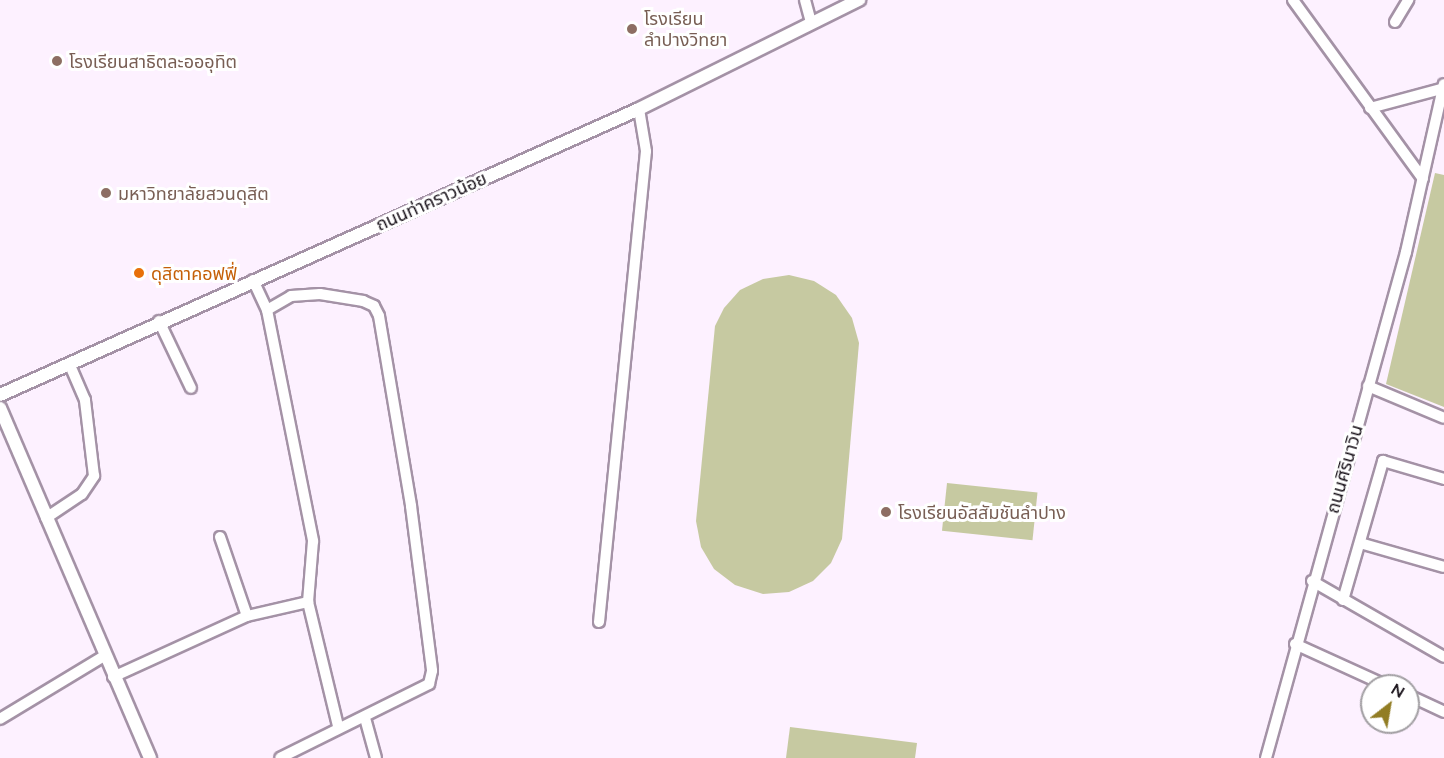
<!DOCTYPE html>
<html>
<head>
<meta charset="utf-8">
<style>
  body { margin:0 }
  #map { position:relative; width:1444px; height:758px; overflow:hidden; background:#fdf1ff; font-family:Lato,"Noto Sans Thai",sans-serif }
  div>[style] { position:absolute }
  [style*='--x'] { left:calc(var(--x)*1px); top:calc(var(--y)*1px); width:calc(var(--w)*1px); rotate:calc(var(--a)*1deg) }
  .green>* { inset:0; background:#c6c9a1; transform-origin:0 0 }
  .roads { filter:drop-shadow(2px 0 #a492a6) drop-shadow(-2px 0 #a492a6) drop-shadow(0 2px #a492a6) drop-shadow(0 -2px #a492a6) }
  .minor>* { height:10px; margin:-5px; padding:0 5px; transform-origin:5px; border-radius:5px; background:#fff }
  .tertiary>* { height:12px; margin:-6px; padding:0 6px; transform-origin:6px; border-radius:6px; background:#fff }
  .dots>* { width:16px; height:16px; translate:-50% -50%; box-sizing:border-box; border:3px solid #fff; border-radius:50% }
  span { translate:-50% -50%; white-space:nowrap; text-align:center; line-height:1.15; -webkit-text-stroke:6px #fff; paint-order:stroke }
  .education-label { font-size:18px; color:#785e54 }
  .left { translate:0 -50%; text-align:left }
  .street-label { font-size:18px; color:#171018 }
  .food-label { font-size:18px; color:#c56008 }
  .north { position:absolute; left:1360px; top:674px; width:60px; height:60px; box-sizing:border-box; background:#fff; border:2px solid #a29fa3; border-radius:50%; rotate:31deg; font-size:16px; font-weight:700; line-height:24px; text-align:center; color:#171018 }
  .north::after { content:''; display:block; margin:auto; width:21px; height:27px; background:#927d24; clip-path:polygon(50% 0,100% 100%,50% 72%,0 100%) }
</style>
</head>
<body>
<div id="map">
  <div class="green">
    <i style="clip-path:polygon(1435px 173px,1444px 175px,1444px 407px,1386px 384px)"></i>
    <i style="clip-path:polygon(789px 275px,814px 281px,836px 295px,852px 318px,859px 343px,842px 539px,831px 563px,813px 581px,789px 592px,763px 594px,735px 585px,714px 569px,701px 547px,696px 521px,715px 326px,724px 308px,740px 290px,763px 279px)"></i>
    <i style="left:947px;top:483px;width:91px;height:48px;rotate:6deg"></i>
    <i style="clip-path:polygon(790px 727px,917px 743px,915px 758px,786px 758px)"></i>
  </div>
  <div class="roads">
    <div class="minor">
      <i style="--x:805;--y:0;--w:23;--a:75"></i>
      <i style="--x:1293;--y:0;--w:221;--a:54"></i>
      <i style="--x:1395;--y:22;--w:26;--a:-59"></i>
      <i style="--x:1370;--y:108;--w:73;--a:-15"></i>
      <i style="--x:253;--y:280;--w:33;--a:65"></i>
      <i style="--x:267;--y:310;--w:28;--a:-30"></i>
      <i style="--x:291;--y:296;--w:29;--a:-4"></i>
      <i style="--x:320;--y:294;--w:44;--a:9.2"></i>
      <i style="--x:363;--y:301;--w:12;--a:24"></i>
      <i style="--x:374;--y:306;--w:11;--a:63"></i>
      <i style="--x:379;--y:316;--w:193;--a:80.4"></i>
      <i style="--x:411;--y:506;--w:166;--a:82.7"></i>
      <i style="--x:432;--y:671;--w:13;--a:103"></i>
      <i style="--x:429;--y:684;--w:166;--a:153.6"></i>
      <i style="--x:267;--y:310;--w:236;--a:78.7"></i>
      <i style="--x:313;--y:541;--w:61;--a:94.7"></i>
      <i style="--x:308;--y:602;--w:128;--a:76.4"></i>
      <i style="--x:159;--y:321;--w:74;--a:64.5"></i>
      <i style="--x:1368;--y:386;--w:82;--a:22.8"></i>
      <i style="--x:46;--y:518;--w:43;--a:-33.7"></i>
      <i style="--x:82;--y:494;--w:22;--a:-56"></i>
      <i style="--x:94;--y:476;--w:77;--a:-96.8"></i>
      <i style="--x:85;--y:400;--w:40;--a:-113.4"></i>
      <i style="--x:220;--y:537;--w:83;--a:71.1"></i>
      <i style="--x:1360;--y:543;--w:87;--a:15.9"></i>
      <i style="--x:1312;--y:581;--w:152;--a:29.9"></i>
      <i style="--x:1343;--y:600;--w:145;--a:-73.9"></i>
      <i style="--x:1383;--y:461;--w:64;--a:16.4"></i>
      <i style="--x:599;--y:622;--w:473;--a:-84.3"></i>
      <i style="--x:646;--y:151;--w:43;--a:-99.5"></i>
      <i style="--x:1295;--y:644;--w:101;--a:24.5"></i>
      <i style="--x:113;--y:677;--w:147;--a:-24.5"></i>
      <i style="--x:247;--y:616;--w:63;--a:-12.9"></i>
      <i style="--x:1408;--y:695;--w:40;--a:25"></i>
      <i style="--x:365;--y:718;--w:41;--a:74.6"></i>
      <i style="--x:0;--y:719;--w:122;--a:-31.2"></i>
      <i style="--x:1266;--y:758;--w:525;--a:-74.53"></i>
      <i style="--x:1406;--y:252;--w:172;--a:-77.3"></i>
    </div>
    <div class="tertiary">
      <i style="--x:0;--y:395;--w:700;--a:-24.11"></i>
      <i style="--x:639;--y:109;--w:246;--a:-26.4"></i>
      <i style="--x:0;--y:408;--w:381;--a:66.8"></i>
    </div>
  </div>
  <div class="dots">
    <i style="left:632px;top:29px;background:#8d6e63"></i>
    <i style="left:57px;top:61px;background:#8d6e63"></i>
    <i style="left:106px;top:193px;background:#8d6e63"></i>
    <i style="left:139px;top:273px;background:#e8710a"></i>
    <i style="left:886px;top:512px;background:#8d6e63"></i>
  </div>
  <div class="education-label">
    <span class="left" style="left:644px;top:29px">โรงเรียน<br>ลำปางวิทยา</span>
    <span class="left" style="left:69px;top:61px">โรงเรียนสาธิตละอออุทิต</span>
    <span class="left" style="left:118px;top:193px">มหาวิทยาลัยสวนดุสิต</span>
    <span class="left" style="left:898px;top:512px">โรงเรียนอัสสัมชันลำปาง</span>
  </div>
  <div class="street-label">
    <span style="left:431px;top:201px;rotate:-24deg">ถนนท่าคราวน้อย</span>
    <span style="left:1344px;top:469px;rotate:-74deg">ถนนศิรินาวิน</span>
  </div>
  <div class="food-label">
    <span class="left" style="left:151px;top:273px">ดุสิตาคอฟฟี่</span>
  </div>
  <div class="north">N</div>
</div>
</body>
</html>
